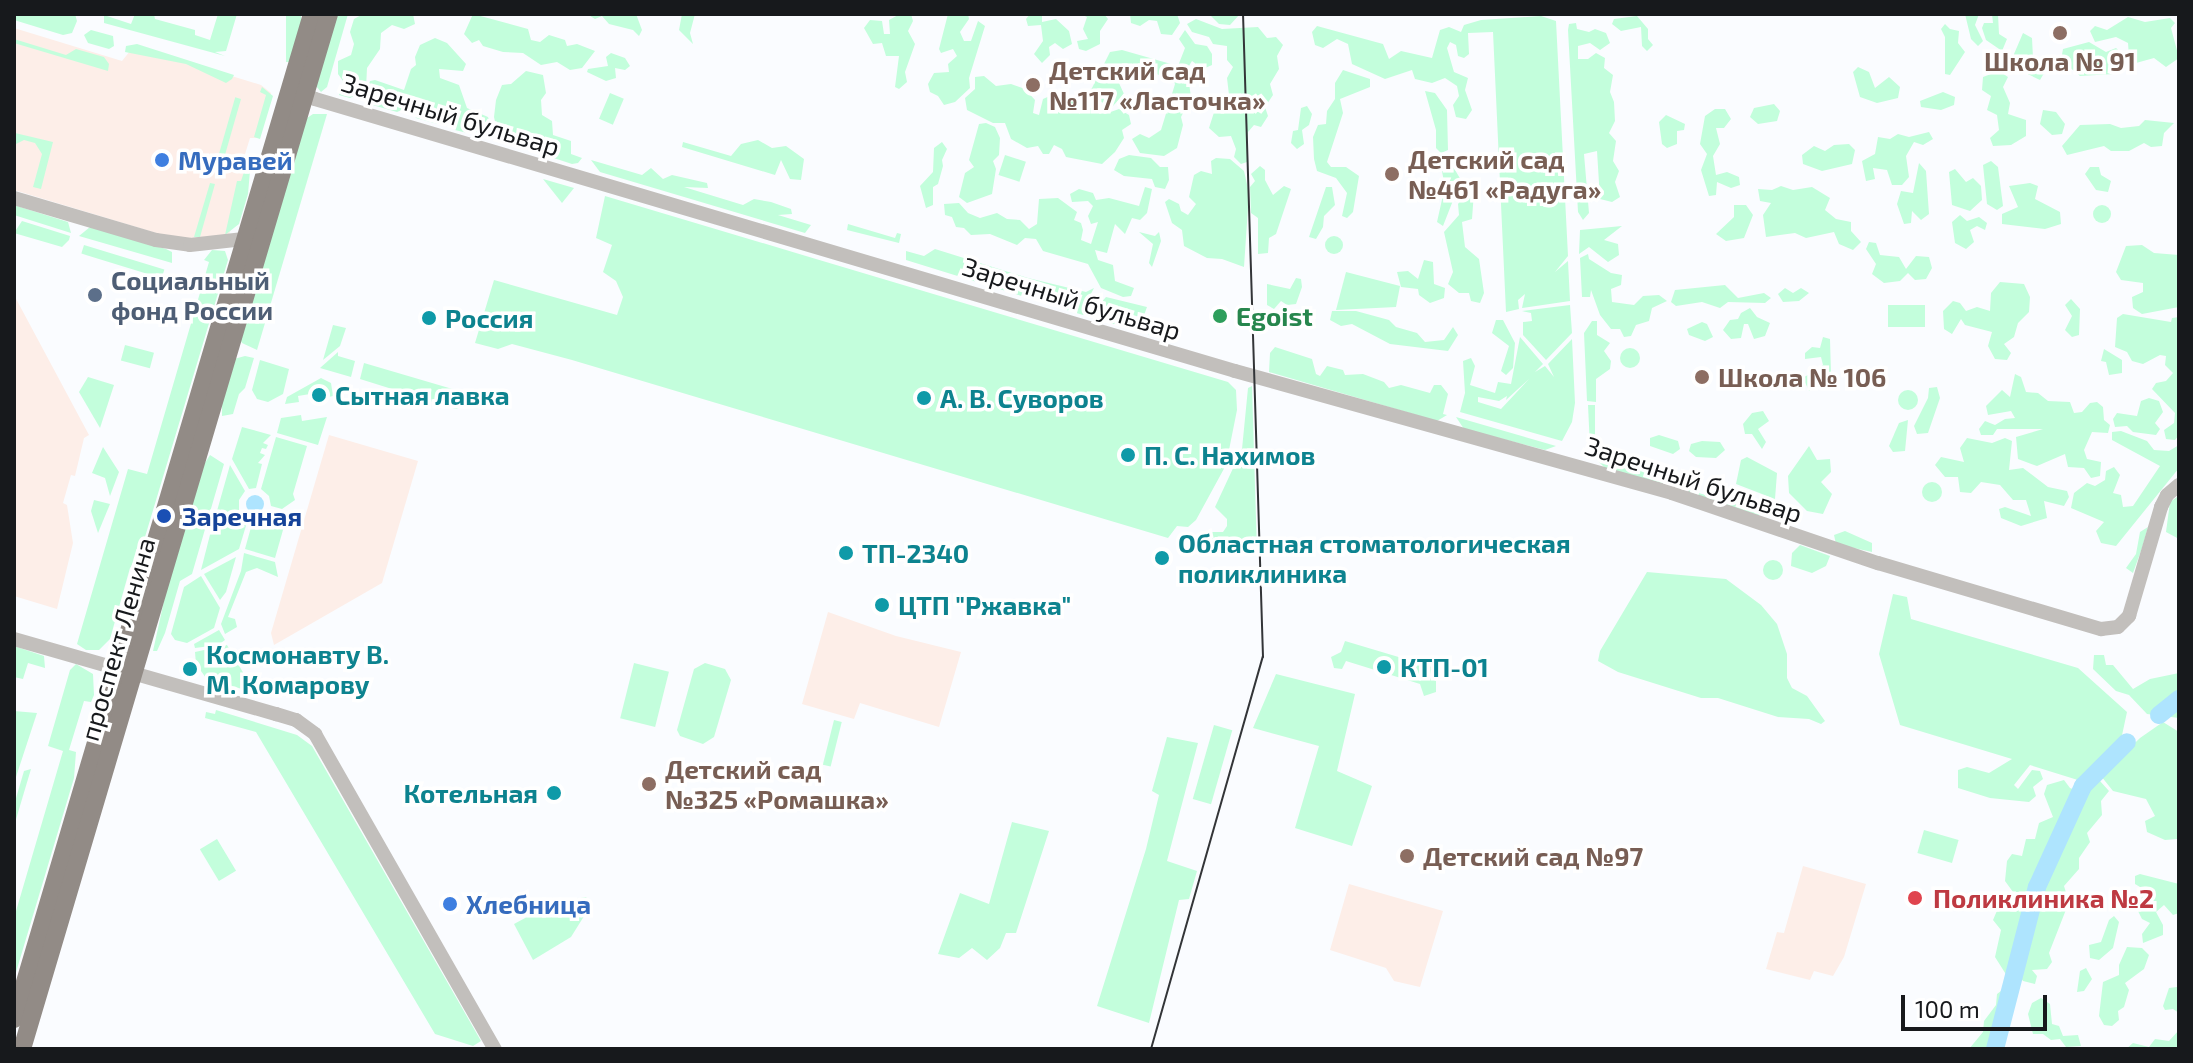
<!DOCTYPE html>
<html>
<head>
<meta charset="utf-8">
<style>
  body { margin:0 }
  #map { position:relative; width:2193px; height:1063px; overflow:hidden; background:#fafcff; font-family:"Exo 2",sans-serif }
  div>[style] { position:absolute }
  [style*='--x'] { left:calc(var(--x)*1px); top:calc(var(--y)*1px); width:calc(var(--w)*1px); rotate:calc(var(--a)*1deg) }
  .commercial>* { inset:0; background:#fdeee8 }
  .green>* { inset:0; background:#c3fedc; transform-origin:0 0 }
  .round { border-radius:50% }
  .water>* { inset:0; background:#aee4fe }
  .river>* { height:18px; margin:-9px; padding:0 9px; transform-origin:9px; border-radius:9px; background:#aee4fe }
  .minor>* { height:14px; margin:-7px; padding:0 7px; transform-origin:7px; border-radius:7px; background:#c2bfbc }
  .major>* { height:18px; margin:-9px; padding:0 9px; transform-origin:9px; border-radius:9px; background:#928b86 }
  .tram>* { height:2px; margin:-1px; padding:0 1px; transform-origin:1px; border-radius:1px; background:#333538 }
  .dots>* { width:22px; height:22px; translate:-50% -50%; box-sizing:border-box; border:4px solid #fff; border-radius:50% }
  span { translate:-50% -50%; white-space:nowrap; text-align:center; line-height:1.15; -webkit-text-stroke:7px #fff; paint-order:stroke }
  .education-label { font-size:26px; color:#785e54; font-weight:700 }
  .left { translate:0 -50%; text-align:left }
  .street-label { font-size:26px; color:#17191c }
  .shop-label { font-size:26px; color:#366cbe; font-weight:700 }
  .service-label { font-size:26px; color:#4e5e75; font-weight:700 }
  .leisure-label { font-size:26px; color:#27864d; font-weight:700 }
  .culture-label { font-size:26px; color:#0d838f; font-weight:700 }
  .right { translate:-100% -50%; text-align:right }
  .transit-label { font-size:26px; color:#164399; font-weight:700 }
  .health-label { font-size:26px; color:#be3a42; font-weight:700 }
  .frame { position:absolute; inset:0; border:16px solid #17191c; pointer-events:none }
  .scale { position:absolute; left:1901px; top:995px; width:146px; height:36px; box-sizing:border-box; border:4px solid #17191c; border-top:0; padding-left:10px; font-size:24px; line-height:28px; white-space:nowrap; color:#17191c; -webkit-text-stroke:6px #fff; paint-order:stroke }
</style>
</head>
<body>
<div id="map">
  <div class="commercial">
    <i style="clip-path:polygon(14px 28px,122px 61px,134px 46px,261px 85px,271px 93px,257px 138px,250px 138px,241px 167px,248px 172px,229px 235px,176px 239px,14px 190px)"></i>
    <i style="clip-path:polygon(14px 295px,89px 435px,84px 438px,75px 476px,71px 475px,63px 503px,67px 505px,73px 543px,57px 609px,14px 596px)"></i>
    <i style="clip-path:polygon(329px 435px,418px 461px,382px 583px,274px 645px,271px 633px)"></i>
    <i style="clip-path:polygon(828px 612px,896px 636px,961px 652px,939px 727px,860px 703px,854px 719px,802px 704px)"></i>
    <i style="clip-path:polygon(1803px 866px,1866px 884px,1844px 957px,1833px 976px,1814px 971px,1810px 980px,1766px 969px,1777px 932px,1784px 933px)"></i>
    <i style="clip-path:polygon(1349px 884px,1443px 911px,1420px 987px,1394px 981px,1386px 968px,1330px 950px)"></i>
  </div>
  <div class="green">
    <i style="clip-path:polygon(14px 14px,75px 14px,77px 21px,72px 33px,63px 35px,14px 20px)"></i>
    <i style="clip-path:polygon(135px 14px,154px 14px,155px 19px,195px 30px,195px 35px,210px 40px,218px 14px,237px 14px,226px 51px,215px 52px,225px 56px,104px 23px,104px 15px,131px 24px)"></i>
    <i style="left:286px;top:14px;width:15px;height:48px"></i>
    <i style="clip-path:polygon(337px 14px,348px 14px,327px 87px,321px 92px,316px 86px)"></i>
    <i style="clip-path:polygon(363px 14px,413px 14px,415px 24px,404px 29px,392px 25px,381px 33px,380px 49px,367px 68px,366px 89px,350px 98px,339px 95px,343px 81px,338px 74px,338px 61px,351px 55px,354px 44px,350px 32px,354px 19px)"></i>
    <i style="clip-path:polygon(473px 14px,528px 29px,531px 40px,540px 42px,549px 35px,565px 40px,567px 46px,577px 44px,595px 51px,582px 68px,570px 70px,557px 62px,541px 65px,523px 53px,503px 52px,483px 46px,479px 40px,472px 43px,464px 34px)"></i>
    <i style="clip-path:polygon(587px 14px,636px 14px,642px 30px,639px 36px,633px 30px,609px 24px,602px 16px,595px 19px)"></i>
    <i style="clip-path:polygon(682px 14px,695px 14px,690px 33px,693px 44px,679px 30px)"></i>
    <i style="clip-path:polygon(900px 14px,911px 14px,913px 21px,908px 31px,915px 44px,905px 72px,907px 82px,899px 89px,895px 87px,899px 56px,886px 56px,882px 43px,873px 44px,864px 28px,870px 20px,882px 21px,884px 34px,890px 34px,889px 20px)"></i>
    <i style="clip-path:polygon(948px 14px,968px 14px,969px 19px,960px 32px,964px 41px,971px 41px,978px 21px,985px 26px,969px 78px,970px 88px,955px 102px,944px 105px,938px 96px,930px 92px,928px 84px,934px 73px,949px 72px,948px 64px,957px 56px,953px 49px,941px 53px,939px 49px)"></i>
    <i style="clip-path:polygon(1030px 14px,1042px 14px,1042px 22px,1056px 19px,1069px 31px,1072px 44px,1063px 49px,1055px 43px,1049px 47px,1050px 55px,1042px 63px,1034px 54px,1043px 41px,1041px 25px,1028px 26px,1026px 19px)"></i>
    <i style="clip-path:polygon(1080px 14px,1104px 14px,1108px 19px,1100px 31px,1100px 44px,1086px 51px,1079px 49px,1077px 41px,1088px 39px,1083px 29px,1087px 17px)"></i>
    <i style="clip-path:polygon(1130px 14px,1177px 14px,1180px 23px,1172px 35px,1161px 34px,1157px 21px,1149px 20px,1140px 26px,1131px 23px)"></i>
    <i style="clip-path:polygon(1189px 14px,1240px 14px,1230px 25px,1219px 24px,1211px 16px)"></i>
    <i style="clip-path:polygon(1965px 14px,1979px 14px,1975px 25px,1983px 41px,1978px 46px,1971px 39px)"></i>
    <i style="clip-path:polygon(1992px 14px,1998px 14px,1999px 34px,2007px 39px,2002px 51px,1986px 40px,1982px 28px,1984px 23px,1993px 23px)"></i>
    <i style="clip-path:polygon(1541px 16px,1556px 21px,1568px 256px,1555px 272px,1568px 261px,1570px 301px,1522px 308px,1525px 294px,1518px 300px,1519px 309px,1506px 312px,1493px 32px,1468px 33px,1469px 54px,1464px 58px,1458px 56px,1456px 45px,1450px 42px,1447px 48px,1454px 72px,1468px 78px,1465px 90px,1472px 110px,1466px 119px,1456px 117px,1453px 105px,1459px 96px,1457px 86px,1445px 78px,1432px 83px,1415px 79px,1412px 70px,1385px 79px,1352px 64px,1348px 44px,1337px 39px,1323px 48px,1315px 45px,1312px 32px,1317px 26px,1383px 44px,1389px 59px,1401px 51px,1432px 58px,1440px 30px,1449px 27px,1461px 32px,1464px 25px,1481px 20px)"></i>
    <i style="clip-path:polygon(1637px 16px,1648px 29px,1648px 39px,1653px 45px,1647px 51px,1642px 46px,1641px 27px,1621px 31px,1612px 24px,1614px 19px)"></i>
    <i style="clip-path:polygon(2128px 17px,2145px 22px,2170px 18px,2175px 23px,2171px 28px,2179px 58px,2166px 67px,2154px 58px,2136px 63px,2129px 57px,2128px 43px,2116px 37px,2095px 42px,2090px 31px,2095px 26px,2107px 30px)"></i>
    <i style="clip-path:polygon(1196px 19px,1222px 29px,1258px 27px,1267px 38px,1276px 37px,1283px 45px,1277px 56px,1279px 69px,1270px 84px,1273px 95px,1265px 107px,1268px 116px,1261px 127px,1254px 125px,1248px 132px,1247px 162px,1241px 164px,1234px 157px,1236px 149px,1231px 136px,1219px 137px,1209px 128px,1217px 103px,1229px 95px,1227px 78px,1233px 67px,1227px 60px,1227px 46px,1213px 44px,1209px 37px,1192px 32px,1187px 24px)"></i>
    <i style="clip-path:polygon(1576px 23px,1577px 29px,1589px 32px,1595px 29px,1606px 33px,1610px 43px,1600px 50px,1590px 43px,1578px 46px,1578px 59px,1588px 59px,1596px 53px,1605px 58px,1604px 68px,1613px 75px,1610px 92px,1614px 102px,1615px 121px,1609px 133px,1616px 141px,1613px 161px,1619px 171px,1615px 182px,1620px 197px,1612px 202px,1600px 199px,1597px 151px,1584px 154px,1589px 213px,1583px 220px,1578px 212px,1568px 30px,1569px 24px)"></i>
    <i style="clip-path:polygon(1945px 24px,1950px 29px,1959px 31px,1958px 43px,1965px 52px,1950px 75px,1945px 74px,1945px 37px,1941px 29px)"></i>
    <i style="clip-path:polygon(91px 30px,113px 36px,114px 46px,109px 49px,88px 43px,84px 35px)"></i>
    <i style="clip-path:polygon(1185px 30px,1195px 44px,1207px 46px,1212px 54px,1212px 65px,1203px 69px,1192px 61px,1187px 69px,1191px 97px,1181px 117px,1183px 125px,1177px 148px,1164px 156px,1140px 153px,1132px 139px,1140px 134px,1149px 138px,1161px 130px,1175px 84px,1171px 75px,1163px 76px,1136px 68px,1119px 83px,1124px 94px,1112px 107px,1095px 99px,1091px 90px,1110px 52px,1122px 50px,1178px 66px,1185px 48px,1179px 39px)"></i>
    <i style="clip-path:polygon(2023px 33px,2032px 38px,2033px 58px,2047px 68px,2040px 80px,2015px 68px,2014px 54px)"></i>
    <i style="clip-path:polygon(435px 38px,447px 43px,466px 64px,463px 71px,439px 69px,440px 78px,459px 85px,467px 108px,488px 117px,493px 133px,488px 138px,455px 130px,453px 119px,447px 115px,438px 124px,416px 118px,412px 112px,411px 107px,432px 113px,431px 106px,422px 108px,407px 102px,404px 109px,397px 112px,369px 104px,364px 98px,370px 81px,375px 80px,404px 90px,411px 69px,416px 65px,415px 57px,420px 45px)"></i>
    <i style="clip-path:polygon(14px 39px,66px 55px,76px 49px,104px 57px,109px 64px,108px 71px,14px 43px)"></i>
    <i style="clip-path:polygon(2089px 42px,2106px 52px,2116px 48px,2125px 56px,2114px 74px,2080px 76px,2061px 60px,2063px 49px)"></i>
    <i style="clip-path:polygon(137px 44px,234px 75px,232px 79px,226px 83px,186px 64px,125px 52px,126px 46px)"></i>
    <i style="clip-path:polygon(611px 53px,625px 58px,630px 66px,625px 70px,615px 68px,616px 78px,606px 81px,587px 72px,588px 69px,608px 66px,606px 57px)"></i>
    <i style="clip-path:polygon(1858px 67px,1869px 72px,1875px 88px,1889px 77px,1900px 87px,1898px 98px,1877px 103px,1860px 97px,1853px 72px)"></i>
    <i style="clip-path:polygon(1343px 70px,1370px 79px,1370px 87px,1340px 99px,1343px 113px,1327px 162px,1331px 167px,1346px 167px,1359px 176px,1353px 212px,1347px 218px,1342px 216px,1347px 193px,1336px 178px,1317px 171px,1314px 159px,1313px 137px,1318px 125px,1326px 124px,1327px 111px,1335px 99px,1335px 83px)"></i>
    <i style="clip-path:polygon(526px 71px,543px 75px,546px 93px,541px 100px,542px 115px,552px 121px,553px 135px,571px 141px,571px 154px,582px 158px,578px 163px,572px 164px,499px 140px,494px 117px,496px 100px,502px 85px,511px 84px)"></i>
    <i style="clip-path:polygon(1999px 71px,2008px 77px,2003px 87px,2010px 103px,2008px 114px,2026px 120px,2026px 136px,2011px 145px,1993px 146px,1990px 138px,1999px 130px,1997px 115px,1987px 110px,1991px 96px,1982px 90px,1983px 77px)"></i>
    <i style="clip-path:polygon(984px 76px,996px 86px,1011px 84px,1025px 89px,1035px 100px,1033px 113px,1039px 115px,1043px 99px,1052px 95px,1074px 101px,1081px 110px,1091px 108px,1105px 114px,1119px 109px,1129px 115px,1131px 124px,1122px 130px,1124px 138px,1115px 152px,1102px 164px,1066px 157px,1062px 149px,1054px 145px,1049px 154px,1043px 154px,1038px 146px,1027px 148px,1011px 139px,1005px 123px,993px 123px,967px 110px,965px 98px,975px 89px,975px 77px)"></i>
    <i style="clip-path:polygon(262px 87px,273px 96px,260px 139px,254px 137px,266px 95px,260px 92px)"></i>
    <i style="clip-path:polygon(1425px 91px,1435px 93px,1447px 110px,1448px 150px,1441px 153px,1436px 148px,1436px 130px)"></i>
    <i style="clip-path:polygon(1943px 92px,1955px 97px,1954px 105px,1941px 110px,1921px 107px,1920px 101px)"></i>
    <i style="left:610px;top:93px;width:15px;height:28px;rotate:23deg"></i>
    <i style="left:241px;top:99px;width:72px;height:6px;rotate:106deg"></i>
    <i style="clip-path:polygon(1774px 104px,1780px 111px,1777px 121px,1758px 124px,1750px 117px,1754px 108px)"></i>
    <i style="clip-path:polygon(1307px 106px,1312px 114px,1309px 125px,1302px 130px,1304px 144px,1297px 149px,1291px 143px,1293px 131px,1298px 130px,1301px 108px)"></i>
    <i style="clip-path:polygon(1715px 109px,1725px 109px,1731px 119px,1724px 128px,1716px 128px,1720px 144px,1713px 156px,1716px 175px,1727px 172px,1739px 177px,1740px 185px,1731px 188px,1717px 182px,1716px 195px,1709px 196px,1701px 170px,1707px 154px,1700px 144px,1705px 116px)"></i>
    <i style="clip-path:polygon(2043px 110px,2056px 112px,2065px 124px,2062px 134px,2052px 135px,2040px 124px)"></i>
    <i style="clip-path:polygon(313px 114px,327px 114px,257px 350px,242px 343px,239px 337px,307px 118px)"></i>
    <i style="clip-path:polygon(1666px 115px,1685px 124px,1684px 130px,1677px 131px,1677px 144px,1667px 148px,1662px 144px,1659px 122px)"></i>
    <i style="clip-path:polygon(2145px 120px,2174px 123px,2164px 133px,2162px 146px,2151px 147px,2144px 143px,2129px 151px,2111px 151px,2104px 146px,2067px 155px,2062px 146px,2080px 125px,2110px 124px,2121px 128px,2139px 126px)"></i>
    <i style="clip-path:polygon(986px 123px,995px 127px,1000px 138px,999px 155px,993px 161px,996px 169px,992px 194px,967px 203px,959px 197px,965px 173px,974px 167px,969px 160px,979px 124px)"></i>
    <i style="clip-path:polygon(1929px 132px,1933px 139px,1923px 145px,1914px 142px,1906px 156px,1909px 177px,1902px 185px,1892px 185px,1887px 170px,1873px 168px,1875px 179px,1866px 181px,1862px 161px,1875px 154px,1878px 137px,1890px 139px,1898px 134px,1909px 137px)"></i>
    <i style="clip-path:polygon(15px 133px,53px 142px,41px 189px,33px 187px,42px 154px,35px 143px,24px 140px,14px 145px)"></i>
    <i style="clip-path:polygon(758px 140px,772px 148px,786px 146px,804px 159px,801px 180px,790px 179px,781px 160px,775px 175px,682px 147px,683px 142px,731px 156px,741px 144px)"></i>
    <i style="clip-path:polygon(942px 142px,947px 149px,942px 160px,943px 166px,938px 184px,933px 187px,933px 205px,926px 208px,920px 186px,933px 172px,934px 148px)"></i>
    <i style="clip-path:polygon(1849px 144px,1855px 150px,1852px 164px,1822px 171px,1803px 164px,1802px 155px,1814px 146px,1825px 151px,1834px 145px)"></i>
    <i style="left:1005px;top:155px;width:22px;height:21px;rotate:18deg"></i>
    <i style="clip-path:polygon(1129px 155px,1151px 158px,1160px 167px,1168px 167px,1169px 180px,1165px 189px,1155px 187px,1152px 179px,1124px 176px,1114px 170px,1119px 159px)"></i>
    <i style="clip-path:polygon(1216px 158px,1230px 159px,1244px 171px,1249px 193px,1244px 267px,1222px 259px,1207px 258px,1184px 246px,1182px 230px,1172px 223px,1165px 202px,1169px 199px,1179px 204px,1181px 211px,1188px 215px,1196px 204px,1189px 197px,1194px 175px,1201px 171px,1212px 174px,1211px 161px)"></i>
    <i style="clip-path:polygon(591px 160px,642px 175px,651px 168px,663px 179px,672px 175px,707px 183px,708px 188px,684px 187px,743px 205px,754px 199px,771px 202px,791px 209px,792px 214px,778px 215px,811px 225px,805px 233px,600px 172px)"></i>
    <i style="clip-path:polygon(1449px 160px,1461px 180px,1443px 226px,1437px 222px,1445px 186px,1440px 162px)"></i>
    <i style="clip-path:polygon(1991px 161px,1998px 167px,2003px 206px,1997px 210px,1987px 204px,1983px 165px)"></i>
    <i style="clip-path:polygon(1919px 163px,1926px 171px,1929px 214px,1921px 220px,1912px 211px,1911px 223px,1904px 224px,1897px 204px,1901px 191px,1913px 193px)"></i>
    <i style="clip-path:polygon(1260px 166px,1265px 170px,1265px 180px,1273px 195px,1284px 186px,1291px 189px,1276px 234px,1269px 238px,1268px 253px,1258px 254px,1258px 218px,1251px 213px,1250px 187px,1255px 181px,1251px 174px)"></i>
    <i style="clip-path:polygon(2090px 167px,2099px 167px,2101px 175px,2111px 181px,2108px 192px,2096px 190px,2085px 174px)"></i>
    <i style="clip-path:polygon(245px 169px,250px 171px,248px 194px,239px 224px,225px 235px,237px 181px,241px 181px)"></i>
    <i style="clip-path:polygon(1955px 169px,1966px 182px,1973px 178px,1981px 186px,1982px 200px,1970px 211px,1952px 205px,1949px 172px)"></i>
    <i style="clip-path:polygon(543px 179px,574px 188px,562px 203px)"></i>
    <i style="clip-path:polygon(210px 183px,215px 184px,200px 237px,194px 237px)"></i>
    <i style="clip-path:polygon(2030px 183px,2038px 186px,2035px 199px,2060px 212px,2061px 224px,2045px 229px,2002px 224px,2002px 214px,2018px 207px,2009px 186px)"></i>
    <i style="clip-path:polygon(1781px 186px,1793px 190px,1812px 187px,1830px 198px,1825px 210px,1836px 219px,1851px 222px,1851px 231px,1861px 242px,1853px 250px,1839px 244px,1834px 232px,1806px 238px,1795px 233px,1766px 237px,1763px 215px,1771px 203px,1760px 201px,1758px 189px,1772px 190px)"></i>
    <i style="clip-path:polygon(1145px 187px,1152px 189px,1147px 213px,1140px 220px,1132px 218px,1125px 234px,1115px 224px,1107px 253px,1095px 250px,1098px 260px,1113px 265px,1115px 281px,1134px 288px,1131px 296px,1123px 297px,1101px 288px,1088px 264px,1043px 251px,1036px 239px,1025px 238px,1017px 245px,990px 234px,971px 235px,964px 228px,956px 227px,952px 217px,945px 215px,944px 204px,959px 203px,968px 213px,980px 218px,997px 213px,1007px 219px,1020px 220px,1029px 229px,1037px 224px,1039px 199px,1058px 198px,1077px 212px,1074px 220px,1081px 223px,1083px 230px,1081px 240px,1091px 244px,1098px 222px,1091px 224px,1088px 216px,1093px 206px,1088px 201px,1072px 202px,1070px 194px,1079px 189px,1093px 193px,1096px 200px,1109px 198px,1139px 206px)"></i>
    <i style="clip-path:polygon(1326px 187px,1332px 187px,1335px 205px,1324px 216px,1323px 227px,1316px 239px,1309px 237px)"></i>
    <i style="clip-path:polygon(1469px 189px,1474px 192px,1472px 219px,1462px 222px,1465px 247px,1479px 259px,1484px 293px,1480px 303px,1471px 301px,1469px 293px,1459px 293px,1448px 284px,1453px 272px,1444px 232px,1459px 215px,1458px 204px)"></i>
    <i style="clip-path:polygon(605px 196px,1228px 382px,1236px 390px,1237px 410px,1226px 465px,1196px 520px,1188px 527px,1177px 526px,1168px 538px,572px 360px,512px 344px,498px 349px,475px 343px,494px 280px,617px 315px,623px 297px,616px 281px,603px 272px,612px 245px,596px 238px)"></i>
    <i class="round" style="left:2093px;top:205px;width:18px;height:18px"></i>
    <i style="clip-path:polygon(14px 205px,68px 222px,71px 233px,14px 215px)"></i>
    <i style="clip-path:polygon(1734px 205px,1746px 205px,1753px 215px,1744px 238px,1726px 241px,1716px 234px,1734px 217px)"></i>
    <i style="clip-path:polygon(1960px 215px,1967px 221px,1979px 217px,1987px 223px,1985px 230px,1977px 226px,1970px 230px,1974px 242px,1966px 249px,1955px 243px,1952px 222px)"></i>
    <i style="clip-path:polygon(22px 221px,70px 236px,69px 240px,62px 247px,14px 233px)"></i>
    <i style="clip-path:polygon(848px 224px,895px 238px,897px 233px,901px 234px,899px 243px,847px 230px)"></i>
    <i style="clip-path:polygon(1622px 226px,1604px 240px,1618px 244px,1619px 255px,1608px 262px,1589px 247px,1579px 254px,1580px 230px)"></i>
    <i style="clip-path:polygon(90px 227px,166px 249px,172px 252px,172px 263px,79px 236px)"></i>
    <i style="clip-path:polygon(1139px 232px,1155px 236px,1159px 232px,1161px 241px,1152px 267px,1149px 263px,1153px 244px)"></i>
    <i class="round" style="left:1325px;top:236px;width:18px;height:18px"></i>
    <i style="clip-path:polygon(1869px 242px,1876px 243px,1880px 255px,1899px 257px,1906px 269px,1916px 256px,1929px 257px,1932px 268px,1926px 279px,1915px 280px,1908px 273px,1900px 281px,1884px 283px,1872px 274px,1876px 264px,1866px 249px)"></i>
    <i style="left:84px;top:245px;width:84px;height:9px;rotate:17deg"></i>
    <i style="clip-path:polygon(2142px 245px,2154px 253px,2179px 255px,2179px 307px,2142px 314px,2133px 308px,2132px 297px,2143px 292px,2143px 283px,2121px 280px,2116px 272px,2126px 246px)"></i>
    <i style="clip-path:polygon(935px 249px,1028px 278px,1086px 292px,1094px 288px,1084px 307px,1089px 312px,1083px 315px,906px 260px,906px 251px,924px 256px)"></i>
    <i style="clip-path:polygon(212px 250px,225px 251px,228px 260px,139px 557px,130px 568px,110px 639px,99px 650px,86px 650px,77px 644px,128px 469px,147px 474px,209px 262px,204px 260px)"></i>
    <i style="clip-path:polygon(1588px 254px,1589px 259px,1611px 273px,1622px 275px,1621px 285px,1611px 289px,1612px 302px,1634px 305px,1643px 296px,1659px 295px,1667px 301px,1652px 308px,1649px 321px,1636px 325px,1631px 336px,1624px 337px,1620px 329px,1611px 329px,1600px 315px,1591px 290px,1590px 297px,1582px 297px,1580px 258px)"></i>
    <i style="clip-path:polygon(1424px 260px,1433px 262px,1434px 284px,1445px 288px,1444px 298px,1430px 303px,1419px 295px,1418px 289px,1401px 287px,1397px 272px,1408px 271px,1418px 279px)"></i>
    <i style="clip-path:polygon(1346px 272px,1400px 286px,1396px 307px,1336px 310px)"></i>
    <i style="clip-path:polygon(1296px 278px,1301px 279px,1302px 287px,1296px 304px,1287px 305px,1281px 301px,1274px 309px,1267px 305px,1267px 284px,1290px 289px)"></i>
    <i style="clip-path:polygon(2000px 282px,2024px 284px,2030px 297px,2029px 312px,2018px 323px,2014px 337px,2004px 344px,2011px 353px,2007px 360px,1995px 359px,1988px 346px,1992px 332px,1965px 325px,1961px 319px,1952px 334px,1944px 329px,1943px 311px,1953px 301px,1960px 303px,1966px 311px,1977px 307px,1990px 311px,1991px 293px)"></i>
    <i style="clip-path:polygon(1725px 285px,1738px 298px,1764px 293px,1771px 298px,1765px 303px,1728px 302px,1720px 308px,1702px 302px,1676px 306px,1671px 302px,1675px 290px)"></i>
    <i style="clip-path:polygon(1785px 288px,1793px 293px,1801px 288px,1809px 293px,1799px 301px,1783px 302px,1778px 294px)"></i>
    <i style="clip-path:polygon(1106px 297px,1147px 307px,1143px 318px,1099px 305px)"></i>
    <i style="clip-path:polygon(2071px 299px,2080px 309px,2079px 335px,2072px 337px,2065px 330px,2072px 316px,2065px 305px)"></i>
    <i style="clip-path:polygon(1570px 305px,1572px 333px,1546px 360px,1523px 335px,1523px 322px,1532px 321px,1531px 313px,1522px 311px)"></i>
    <i style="left:1925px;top:305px;width:22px;height:37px;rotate:90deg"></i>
    <i style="clip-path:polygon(1750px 308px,1757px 317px,1770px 323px,1765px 336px,1754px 339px,1748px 324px,1744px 324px,1741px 338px,1731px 339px,1723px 330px,1730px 320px,1738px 319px,1741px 313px)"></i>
    <i style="clip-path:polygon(1097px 309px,1153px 326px,1151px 335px,1100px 320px)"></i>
    <i style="clip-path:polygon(1332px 311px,1356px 311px,1389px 320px,1396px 327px,1417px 333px,1425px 342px,1444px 340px,1453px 327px,1458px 335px,1448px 351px,1390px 344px,1352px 324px,1341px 326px,1330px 320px)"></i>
    <i style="clip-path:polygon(2123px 314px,2171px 322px,2172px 318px,2179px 317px,2179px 435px,2175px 440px,2166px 439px,2164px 430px,2174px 423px,2175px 413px,2152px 389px,2156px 383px,2166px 381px,2173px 373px,2165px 365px,2166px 356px,2160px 355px,2143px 364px,2132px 361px,2127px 352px,2115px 347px,2117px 318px)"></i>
    <i style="clip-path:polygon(1496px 320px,1503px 320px,1515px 343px,1513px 368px,1506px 375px,1501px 371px,1509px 346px,1492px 333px)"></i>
    <i style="clip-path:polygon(1592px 321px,1597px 321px,1597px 335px,1610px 343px,1604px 351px,1611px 361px,1610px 369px,1596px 379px,1596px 402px,1587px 401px,1584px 333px)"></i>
    <i style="clip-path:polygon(1702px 322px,1707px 324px,1713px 337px,1705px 341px,1689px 335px,1687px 329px)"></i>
    <i style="clip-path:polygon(333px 325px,346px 328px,340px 346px,323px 360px)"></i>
    <i style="clip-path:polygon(evenodd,1520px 337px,1543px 364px,1535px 372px,1545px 366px,1554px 377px,1548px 364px,1572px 339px,1575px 403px,1572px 422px,1562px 441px,1460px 412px,1465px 393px,1463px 361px,1471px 358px,1475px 366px,1470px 385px,1495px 393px,1498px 382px,1511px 384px,1520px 337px,1529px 379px,1501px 409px,1478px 402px,1478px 397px,1499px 401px,1507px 396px,1506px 400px,1529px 379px)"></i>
    <i style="clip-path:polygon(1823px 337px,1830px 339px,1831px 374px,1822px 373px,1821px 380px,1809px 391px,1803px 378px,1823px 365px,1821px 357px,1805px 359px,1805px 353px,1812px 347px,1820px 348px)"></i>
    <i style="left:125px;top:345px;width:30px;height:16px;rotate:15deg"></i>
    <i style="clip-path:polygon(1275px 347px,1312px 359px,1316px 374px,1320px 376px,1327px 366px,1343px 370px,1345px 375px,1363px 374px,1384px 382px,1389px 388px,1401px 385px,1430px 393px,1434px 385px,1441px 385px,1448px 394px,1443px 414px,1447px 415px,1437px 421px,1269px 372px,1270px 353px)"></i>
    <i class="round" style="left:1620px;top:348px;width:20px;height:20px"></i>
    <i style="clip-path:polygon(2104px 349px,2122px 360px,2122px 373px,2109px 375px,2106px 362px,2101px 361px)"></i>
    <i style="clip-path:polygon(338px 352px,338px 356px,355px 361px,351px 377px,320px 368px)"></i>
    <i style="clip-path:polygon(245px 356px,254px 358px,245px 388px,239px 394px,233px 414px,222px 416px,222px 397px,234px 359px)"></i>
    <i style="clip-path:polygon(260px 360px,289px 369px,283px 394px,268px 402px,257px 399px,252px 390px)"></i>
    <i style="clip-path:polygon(364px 363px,466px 393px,462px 407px,456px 409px,360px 379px)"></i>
    <i style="clip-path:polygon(2015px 374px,2021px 377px,2026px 392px,2038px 393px,2048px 401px,2070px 402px,2074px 413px,2082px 412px,2090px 403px,2097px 402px,2103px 407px,2104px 420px,2110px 425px,2108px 433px,2092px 432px,2084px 450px,2087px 459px,2101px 462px,2100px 476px,2091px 478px,2084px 468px,2068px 467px,2065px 454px,2037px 466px,2018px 459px,2016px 437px,2043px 429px,1997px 429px,1993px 435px,1981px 435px,1979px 429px,1985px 421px,1995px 425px,2005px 419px,2015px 418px,2011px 411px,1988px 415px,1986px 406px,2002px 390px,2010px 397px)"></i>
    <i style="clip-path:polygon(88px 377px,114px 385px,100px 428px,79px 392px)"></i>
    <i style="clip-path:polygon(321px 378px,331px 383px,333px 396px,324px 398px,323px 392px,316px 393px,298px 396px,299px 402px,285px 404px,287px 397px)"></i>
    <i style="clip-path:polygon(1252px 386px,1257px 552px,1205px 537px,1207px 532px,1223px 532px,1227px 526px,1227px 519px,1215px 507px,1242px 449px,1248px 388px)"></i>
    <i style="clip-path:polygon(1937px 387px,1940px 398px,1928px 433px,1917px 434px,1914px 426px,1928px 398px,1929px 388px)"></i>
    <i class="round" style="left:1898px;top:390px;width:20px;height:20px"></i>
    <i style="clip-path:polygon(2149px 398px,2159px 401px,2163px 412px,2155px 423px,2160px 429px,2156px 435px,2133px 432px,2127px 426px,2115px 427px,2113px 419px,2117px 413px,2137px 416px,2141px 401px)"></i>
    <i style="clip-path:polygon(1588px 405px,1595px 405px,1595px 452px,1590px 447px)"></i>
    <i style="clip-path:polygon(1763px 411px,1769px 421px,1758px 429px,1766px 442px,1762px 449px,1752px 434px,1745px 434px,1743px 424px,1752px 413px)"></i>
    <i style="clip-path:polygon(301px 415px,302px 421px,327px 417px,318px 445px,277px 433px,281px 418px)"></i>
    <i style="clip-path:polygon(1456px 417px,1556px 446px,1545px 450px,1464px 429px)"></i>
    <i style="clip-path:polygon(1908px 420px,1905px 451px,1893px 452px,1889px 446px,1899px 423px)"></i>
    <i style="clip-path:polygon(242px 427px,271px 435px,263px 443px,268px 445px,266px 449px,262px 448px,260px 453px,265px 455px,258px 463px,262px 464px,256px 488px,249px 489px,232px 459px)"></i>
    <i style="clip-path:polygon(2121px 431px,2147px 441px,2154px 450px,2169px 451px,2179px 445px,2179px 468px,2116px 546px,2101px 543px,2096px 531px,2104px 522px,2071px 508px,2074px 493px,2087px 483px,2095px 486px,2105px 480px,2106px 471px,2114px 467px,2120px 475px,2113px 493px,2121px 495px,2123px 507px,2133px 506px,2160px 466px,2112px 440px,2112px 432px)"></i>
    <i style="clip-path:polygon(1659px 435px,1678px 441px,1680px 449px,1673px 454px,1650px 446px,1650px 438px)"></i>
    <i style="clip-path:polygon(276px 437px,307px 446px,293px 494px,295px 500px,282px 509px,271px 506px,269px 496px,261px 489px)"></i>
    <i style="clip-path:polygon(1967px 438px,1992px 443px,2005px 438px,2012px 441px,2009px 470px,2023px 468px,2048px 487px,2067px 491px,2069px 497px,2064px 506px,2044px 501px,2047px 518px,2021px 526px,2001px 518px,1999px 509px,2005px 507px,2031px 516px,2026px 500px,2013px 500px,2000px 485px,1981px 482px,1971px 493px,1960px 492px,1958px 477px,1945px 477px,1935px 465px,1941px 457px,1964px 462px,1960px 448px)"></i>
    <i style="clip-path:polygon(1702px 441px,1720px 442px,1725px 450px,1716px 458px,1696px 457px,1689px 451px,1691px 444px)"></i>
    <i style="clip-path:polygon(1809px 446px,1817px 460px,1830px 459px,1831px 472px,1821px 482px,1832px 494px,1823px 514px,1807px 511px,1789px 493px,1788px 476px)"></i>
    <i style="clip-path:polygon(103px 447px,119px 472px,110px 496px,105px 478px,92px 473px)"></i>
    <i style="clip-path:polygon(210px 455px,224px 464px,192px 574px,180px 581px,165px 633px,157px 651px,153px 651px,173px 560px,199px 472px)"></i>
    <i style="clip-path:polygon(1593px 456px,1670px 479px,1665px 485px,1605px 468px)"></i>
    <i style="clip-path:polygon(1747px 457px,1777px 473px,1775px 499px,1736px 484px,1741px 460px)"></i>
    <i style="clip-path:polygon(230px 465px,245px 491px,239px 500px,239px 510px,215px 518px)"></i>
    <i class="round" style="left:1922px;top:482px;width:20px;height:20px"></i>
    <i style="clip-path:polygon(1688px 490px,1758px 510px,1760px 514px,1755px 518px,1688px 495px)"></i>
    <i style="clip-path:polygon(2177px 497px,2179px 499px,2179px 539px,2166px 532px,2170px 502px)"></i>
    <i style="clip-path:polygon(94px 500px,110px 504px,98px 533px,91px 511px)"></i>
    <i style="clip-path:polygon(269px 511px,280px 514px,285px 523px,275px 558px,245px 549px,253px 520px)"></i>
    <i style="clip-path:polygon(242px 514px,248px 519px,239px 549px,201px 570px,213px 523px)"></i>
    <i style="clip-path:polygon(2148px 527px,2142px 548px,2133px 573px,2126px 568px,2136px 554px,2140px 532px)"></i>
    <i style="clip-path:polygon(1845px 531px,1872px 543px,1872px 552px,1836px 544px,1834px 535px)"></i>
    <i style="clip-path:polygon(1800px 545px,1830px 556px,1826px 566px,1812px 573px,1791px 566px,1792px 553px)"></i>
    <i style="clip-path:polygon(244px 553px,275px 562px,278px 577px,257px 568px,246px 572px,228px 617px,235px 619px,237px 627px,225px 634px,221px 624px,241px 571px)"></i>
    <i style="clip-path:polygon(236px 557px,226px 592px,220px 600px,204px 574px)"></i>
    <i class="round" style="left:1763px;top:560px;width:20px;height:20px"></i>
    <i style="clip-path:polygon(1647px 572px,1726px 579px,1761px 605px,1777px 624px,1787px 654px,1787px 678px,1792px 688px,1807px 696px,1825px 721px,1821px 724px,1809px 719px,1778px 717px,1718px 698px,1701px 698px,1618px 672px,1598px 661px,1600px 651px)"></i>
    <i style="clip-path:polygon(201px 576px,220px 608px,214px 628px,187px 643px,175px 640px,171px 634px,184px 587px)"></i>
    <i style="clip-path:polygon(1893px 594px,1907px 597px,1911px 619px,2078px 668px,2127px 712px,2121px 740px,2081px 781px,2030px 765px,2014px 785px,2018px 789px,2032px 770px,2040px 771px,2043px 779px,2033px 787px,2036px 796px,2029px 802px,1990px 798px,1958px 788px,1958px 770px,1967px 767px,1989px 773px,2012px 759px,1900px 725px,1879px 654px)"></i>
    <i style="clip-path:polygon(219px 630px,225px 640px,218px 645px,195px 648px,194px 644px)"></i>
    <i style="clip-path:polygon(1345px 641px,1432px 667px,1429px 678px,1436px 681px,1436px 692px,1424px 696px,1420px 684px,1346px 661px,1342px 669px,1334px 668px,1331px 657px,1341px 652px)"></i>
    <i style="clip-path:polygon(227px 645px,255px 693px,206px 678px,196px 664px,195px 652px)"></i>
    <i style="clip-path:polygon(14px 646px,44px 656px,45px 668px,28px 663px,23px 679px,14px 677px)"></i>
    <i style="clip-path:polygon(2094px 655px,2104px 655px,2106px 665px,2113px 665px,2133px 689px,2150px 679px,2179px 673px,2179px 718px,2147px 714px,2129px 695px,2116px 691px,2093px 669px)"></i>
    <i style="left:634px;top:663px;width:36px;height:57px;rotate:14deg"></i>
    <i style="clip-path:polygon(705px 663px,725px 669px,731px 680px,714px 737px,703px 744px,680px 736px,677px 730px,694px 669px)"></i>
    <i style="clip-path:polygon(76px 664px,93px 674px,94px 695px,91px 702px,84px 701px,69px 750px,76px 752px,74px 778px,14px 979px,14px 918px,63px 751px,48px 746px,70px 670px)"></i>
    <i style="clip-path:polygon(1276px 674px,1355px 694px,1337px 771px,1372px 786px,1352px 846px,1295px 828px,1319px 746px,1253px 728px)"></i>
    <i style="clip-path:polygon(216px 710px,297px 735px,312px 746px,481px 1041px,473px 1046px,435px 1034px,256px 732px,205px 718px,206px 712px,215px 714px)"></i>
    <i style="clip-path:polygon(14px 711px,37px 713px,14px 783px)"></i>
    <i style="left:834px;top:720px;width:8px;height:46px;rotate:14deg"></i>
    <i style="clip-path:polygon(2163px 722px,2179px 732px,2179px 827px,2177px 839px,2165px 840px,2147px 832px,2145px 821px,2155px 816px,2146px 799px,2113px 791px,2101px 776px,2140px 738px)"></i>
    <i style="left:1214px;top:725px;width:19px;height:77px;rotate:16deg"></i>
    <i style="clip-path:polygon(1167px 737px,1198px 743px,1167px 861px,1197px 871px,1189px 899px,1179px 900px,1149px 1023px,1097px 1006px,1146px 849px,1159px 795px,1152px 791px)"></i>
    <i style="clip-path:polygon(31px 769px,14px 826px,14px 805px,24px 771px)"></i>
    <i style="clip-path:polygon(2064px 780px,2070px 788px,2083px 793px,2100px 781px,2109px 791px,2101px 801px,2102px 815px,2087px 833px,2090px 842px,2079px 858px,2079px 869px,2064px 886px,2069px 902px,2049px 953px,2052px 962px,2047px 969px,2032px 970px,2037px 976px,2035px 984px,2023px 981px,2018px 974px,2007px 976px,1995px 957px,2001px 930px,1993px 920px,1999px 906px,2008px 904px,2013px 892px,2005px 881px,2007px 861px,2012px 854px,2022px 856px,2026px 839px,2035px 839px,2039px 823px,2053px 817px,2044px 794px,2047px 785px)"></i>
    <i style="clip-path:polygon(1012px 822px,1049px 831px,1016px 933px,1006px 933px,1000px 948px,987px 960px,972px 948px,959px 958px,938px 954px,960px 893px,989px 904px)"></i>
    <i style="left:1924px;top:830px;width:36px;height:24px;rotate:16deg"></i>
    <i style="left:217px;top:839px;width:37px;height:20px;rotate:59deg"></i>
    <i style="clip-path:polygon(2140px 874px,2179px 884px,2179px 913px,2173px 915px,2164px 905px,2156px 912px,2163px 925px,2163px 935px,2143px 943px,2142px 934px,2150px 923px,2142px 919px,2137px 909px,2145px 890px,2135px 884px,2135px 876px)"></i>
    <i style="clip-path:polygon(586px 897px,591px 905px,571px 937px,533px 960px,514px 924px,553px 903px)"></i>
    <i style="clip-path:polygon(2114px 916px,2119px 922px,2113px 948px,2099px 960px,2090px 958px,2089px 945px,2101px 942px,2109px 920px)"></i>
    <i style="clip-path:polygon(2127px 947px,2142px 948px,2149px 955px,2144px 969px,2125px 983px,2129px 990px,2124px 1007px,2118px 1011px,2119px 1020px,2112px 1026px,2104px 1025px,2099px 1016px,2103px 982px,2119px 975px,2119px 965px)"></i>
    <i style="clip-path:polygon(2086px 968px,2092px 979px,2084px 991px,2077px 992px,2080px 971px)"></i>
    <i style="clip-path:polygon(2009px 985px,2014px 989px,2010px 1007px,1993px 1041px,1995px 1049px,1969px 1049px,1983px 1032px,1984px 1021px,1996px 1005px,1997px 994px)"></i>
    <i style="clip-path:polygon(2177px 987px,2179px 994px,2179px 1013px,2173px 1009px,2165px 1010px,2163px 1006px,2169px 988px)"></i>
    <i style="clip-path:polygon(2041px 998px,2050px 1004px,2052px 1024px,2059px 1026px,2063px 1036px,2078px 1035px,2081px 1046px,2066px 1047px,2060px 1039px,2051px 1040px,2043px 1034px,2033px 1034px,2028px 1014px,2032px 1003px)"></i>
    <i style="clip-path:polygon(2179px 1030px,2179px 1049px,2126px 1049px,2133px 1043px,2149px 1047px,2155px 1039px,2169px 1041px)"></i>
  </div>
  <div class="water">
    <i class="round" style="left:246px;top:495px;width:18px;height:18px"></i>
  </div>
  <div class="river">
    <i style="--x:2159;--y:715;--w:26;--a:-39"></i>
    <i style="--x:1995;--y:1049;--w:167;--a:-75.5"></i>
    <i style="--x:2037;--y:887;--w:111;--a:-65.5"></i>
    <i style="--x:2083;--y:786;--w:62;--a:-45"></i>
  </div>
  <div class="minor">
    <i style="--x:297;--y:90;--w:20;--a:27"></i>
    <i style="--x:315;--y:99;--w:959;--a:16.47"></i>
    <i style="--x:1235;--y:371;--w:454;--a:15.6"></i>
    <i style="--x:1672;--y:493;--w:218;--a:18.8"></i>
    <i style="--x:1878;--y:563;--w:233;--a:16.5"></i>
    <i style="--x:2101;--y:629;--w:17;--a:-7"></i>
    <i style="--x:2118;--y:627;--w:16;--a:-45"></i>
    <i style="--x:2129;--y:616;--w:114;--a:-73.6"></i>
    <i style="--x:2161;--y:507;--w:13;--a:-63"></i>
    <i style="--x:2167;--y:495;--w:16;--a:-40"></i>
    <i style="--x:14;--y:198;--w:148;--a:16.5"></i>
    <i style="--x:156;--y:240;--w:34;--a:8"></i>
    <i style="--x:190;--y:245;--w:54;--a:-6.3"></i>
    <i style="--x:14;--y:639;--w:273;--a:16"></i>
    <i style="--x:276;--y:714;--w:21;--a:17"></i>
    <i style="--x:296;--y:720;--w:24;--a:36"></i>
    <i style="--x:315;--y:734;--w:363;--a:60.3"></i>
  </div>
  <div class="major">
    <i style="--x:14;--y:1019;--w:1048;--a:-73.48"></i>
    <i style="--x:22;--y:1049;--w:1080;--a:-73.48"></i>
  </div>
  <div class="tram">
    <i style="--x:1151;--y:1049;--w:408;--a:-74.1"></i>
    <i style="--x:1263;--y:657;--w:643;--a:-91.78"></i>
  </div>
  <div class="dots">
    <i style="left:2060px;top:33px;background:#8d6e63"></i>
    <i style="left:1033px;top:85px;background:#8d6e63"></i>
    <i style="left:162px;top:160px;background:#3f7fe0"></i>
    <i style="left:1392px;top:174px;background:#8d6e63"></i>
    <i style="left:95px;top:295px;background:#5c6f8a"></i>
    <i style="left:1220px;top:316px;background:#2e9e5b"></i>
    <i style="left:429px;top:318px;background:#0f9aa8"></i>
    <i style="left:1702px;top:377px;background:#8d6e63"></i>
    <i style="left:319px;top:395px;background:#0f9aa8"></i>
    <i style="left:924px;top:398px;background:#0f9aa8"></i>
    <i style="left:1128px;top:455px;background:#0f9aa8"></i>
    <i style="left:164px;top:516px;background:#1a4fb4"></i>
    <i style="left:846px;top:553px;background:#0f9aa8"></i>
    <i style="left:1162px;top:558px;background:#0f9aa8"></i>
    <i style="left:882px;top:605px;background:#0f9aa8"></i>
    <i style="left:1384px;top:667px;background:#0f9aa8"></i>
    <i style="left:190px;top:669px;background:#0f9aa8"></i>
    <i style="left:649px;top:784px;background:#8d6e63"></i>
    <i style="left:554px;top:793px;background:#0f9aa8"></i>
    <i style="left:1407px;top:856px;background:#8d6e63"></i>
    <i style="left:1915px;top:898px;background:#e0444e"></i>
    <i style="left:450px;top:904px;background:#3f7fe0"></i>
  </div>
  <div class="education-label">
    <span style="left:2060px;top:61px">Школа № 91</span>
    <span class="left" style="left:1049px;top:85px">Детский сад<br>№117 «Ласточка»</span>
    <span class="left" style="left:1408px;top:174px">Детский сад<br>№461 «Радуга»</span>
    <span class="left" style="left:1718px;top:377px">Школа № 106</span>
    <span class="left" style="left:665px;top:784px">Детский сад<br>№325 «Ромашка»</span>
    <span class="left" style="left:1423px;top:856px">Детский сад №97</span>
  </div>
  <div class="street-label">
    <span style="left:451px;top:114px;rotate:17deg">Заречный бульвар</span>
    <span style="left:1072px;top:298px;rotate:17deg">Заречный бульвар</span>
    <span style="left:1694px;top:479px;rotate:18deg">Заречный бульвар</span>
    <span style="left:117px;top:639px;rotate:-74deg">проспект Ленина</span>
  </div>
  <div class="shop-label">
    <span class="left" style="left:178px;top:160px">Муравей</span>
    <span class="left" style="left:466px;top:904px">Хлебница</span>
  </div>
  <div class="service-label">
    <span class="left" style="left:111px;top:295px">Социальный<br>фонд России</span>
  </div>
  <div class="leisure-label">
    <span class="left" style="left:1236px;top:316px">Egoist</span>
  </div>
  <div class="culture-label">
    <span class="left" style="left:445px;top:318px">Россия</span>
    <span class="left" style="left:335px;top:395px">Сытная лавка</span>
    <span class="left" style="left:940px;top:398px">А. В. Суворов</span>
    <span class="left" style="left:1144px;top:455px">П. С. Нахимов</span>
    <span class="left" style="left:1178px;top:558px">Областная стоматологическая<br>поликлиника</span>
    <span class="left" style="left:862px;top:553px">ТП-2340</span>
    <span class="left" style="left:898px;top:605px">ЦТП "Ржавка"</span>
    <span class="left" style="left:206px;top:669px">Космонавту В.<br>М. Комарову</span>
    <span class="left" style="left:1400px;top:667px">КТП-01</span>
    <span class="right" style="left:538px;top:793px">Котельная</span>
  </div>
  <div class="transit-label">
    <span class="left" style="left:182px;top:516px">Заречная</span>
  </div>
  <div class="health-label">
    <span class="left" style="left:1933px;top:898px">Поликлиника №2</span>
  </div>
  <div class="frame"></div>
  <div class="scale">100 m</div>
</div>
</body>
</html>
